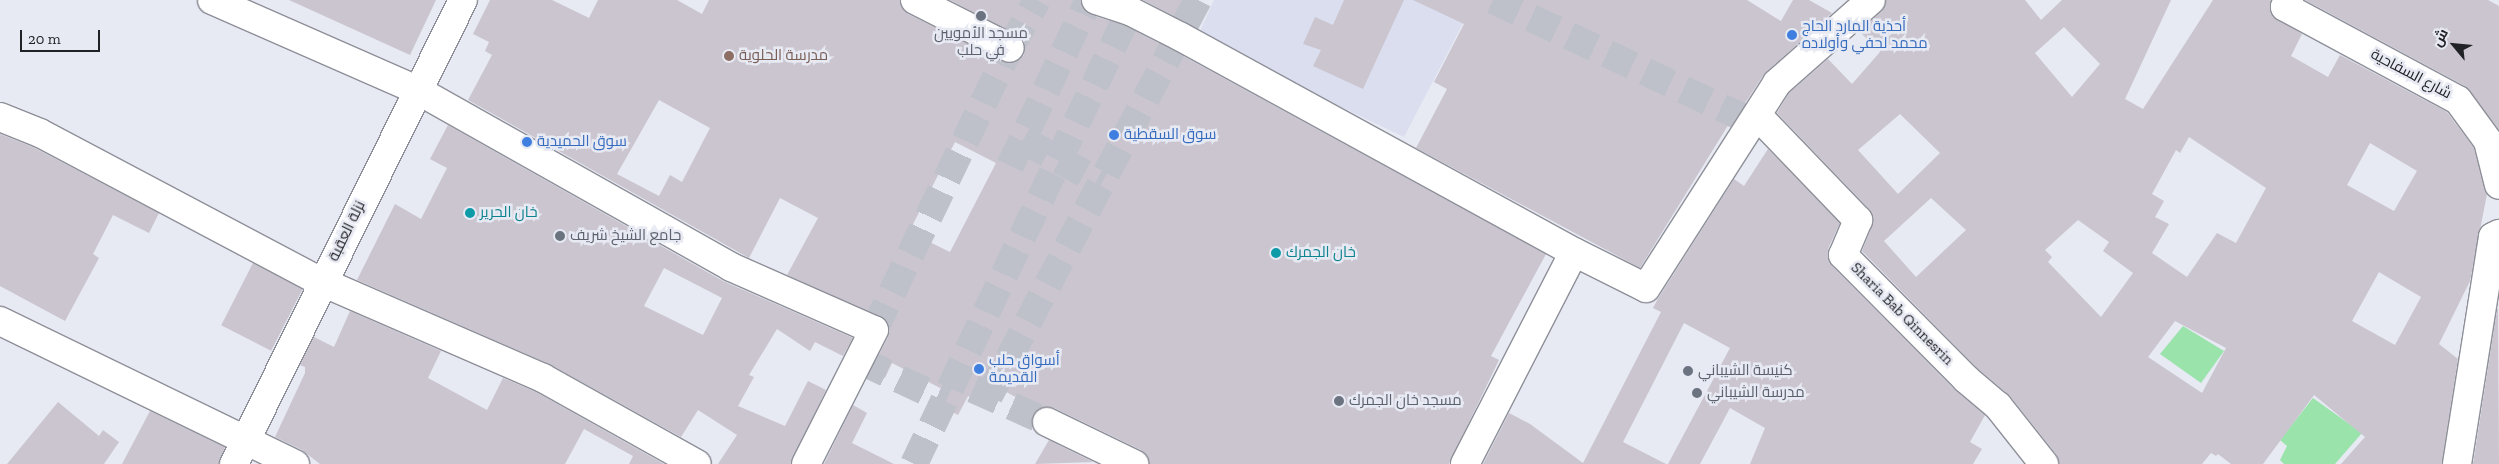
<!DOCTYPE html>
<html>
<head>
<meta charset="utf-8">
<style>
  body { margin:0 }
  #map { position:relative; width:2499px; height:464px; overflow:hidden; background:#e7e9f3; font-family:"Zilla Slab",Cairo,serif }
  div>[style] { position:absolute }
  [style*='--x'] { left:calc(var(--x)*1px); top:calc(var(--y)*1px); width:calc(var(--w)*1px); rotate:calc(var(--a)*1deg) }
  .built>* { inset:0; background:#dbdeef }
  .green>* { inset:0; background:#9ae4ac }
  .building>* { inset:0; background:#cac5cf; transform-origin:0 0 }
  .street-tunnel>* { height:28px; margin-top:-14px; transform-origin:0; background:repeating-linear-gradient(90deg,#bfc1ca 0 28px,transparent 0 42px) }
  .roads { filter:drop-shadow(1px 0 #8e9099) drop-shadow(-1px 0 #8e9099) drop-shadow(0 1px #8e9099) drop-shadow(0 -1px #8e9099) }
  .street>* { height:28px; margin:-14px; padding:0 14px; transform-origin:14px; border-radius:14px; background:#fff }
  .dots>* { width:14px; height:14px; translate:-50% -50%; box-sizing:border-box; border:2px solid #e7e9f3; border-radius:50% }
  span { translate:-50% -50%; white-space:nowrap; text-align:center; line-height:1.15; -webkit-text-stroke:5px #e7e9f3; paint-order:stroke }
  .shop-label { font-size:15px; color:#366cbe }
  .left { translate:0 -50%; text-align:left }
  .worship-label { font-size:15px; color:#5b616d }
  .education-label { font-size:15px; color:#785e54 }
  .street-label { font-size:15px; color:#212226 }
  .culture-label { font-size:15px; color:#0d838f }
  .north { position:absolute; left:2429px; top:20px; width:50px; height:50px; -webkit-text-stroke:4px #e7e9f3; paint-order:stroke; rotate:298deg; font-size:14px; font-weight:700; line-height:20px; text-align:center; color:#212226 }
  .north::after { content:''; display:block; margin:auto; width:18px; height:22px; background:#212226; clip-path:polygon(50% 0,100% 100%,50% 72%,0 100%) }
  .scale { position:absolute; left:20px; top:30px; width:80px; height:22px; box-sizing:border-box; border:2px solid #212226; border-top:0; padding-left:6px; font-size:15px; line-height:18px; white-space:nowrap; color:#212226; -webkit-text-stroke:4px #e7e9f3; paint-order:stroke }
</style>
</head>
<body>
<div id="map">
  <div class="built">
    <i style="clip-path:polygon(1214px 0,1475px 0,1404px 137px,1197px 38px)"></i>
  </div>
  <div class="green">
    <i style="clip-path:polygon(2183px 326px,2224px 351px,2201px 383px,2160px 354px)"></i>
    <i style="clip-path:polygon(2313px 398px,2362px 433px,2335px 464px,2284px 464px,2280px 460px,2287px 446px,2280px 440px)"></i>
  </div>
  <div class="building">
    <i style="clip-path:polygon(289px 0,436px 0,410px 55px)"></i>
    <i style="clip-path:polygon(evenodd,490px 0,552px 0,589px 18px,598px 0,677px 0,702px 14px,709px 0,900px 0,908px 14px,1010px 64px,1024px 55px,1023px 39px,950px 0,1081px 0,1084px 10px,1091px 15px,1124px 25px,1174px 51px,1546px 254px,1491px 356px,1499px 360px,1449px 464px,1149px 464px,1141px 450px,1054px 408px,1038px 409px,991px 384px,981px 403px,968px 396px,958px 415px,935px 403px,942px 389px,892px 363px,885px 378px,871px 370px,888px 337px,887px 321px,787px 275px,818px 218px,780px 198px,749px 258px,468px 100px,492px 55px,485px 51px,489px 42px,473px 34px,490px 0,659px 100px,710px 128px,682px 182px,670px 175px,659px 196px,617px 174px,659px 100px,490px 0,955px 142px,996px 163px,950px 252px,909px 232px,955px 142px)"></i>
    <i style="clip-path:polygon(1143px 0,1189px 0,1179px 19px)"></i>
    <i style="clip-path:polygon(1344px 0,1404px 0,1363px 89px,1313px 66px,1321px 50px,1303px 44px,1315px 17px,1333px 25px)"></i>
    <i style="clip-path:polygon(1413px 0,1747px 0,1781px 21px,1793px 0,1809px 0,1832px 13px,1764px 74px,1742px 108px,1740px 106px,1640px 268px,1416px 148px,1447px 89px,1434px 82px,1464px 24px)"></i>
    <i style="clip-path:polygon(evenodd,1886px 0,2025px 0,2041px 20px,2062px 0,2171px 0,2125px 99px,2143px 109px,2213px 0,2271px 0,2272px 15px,2302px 34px,2291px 56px,2328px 77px,2340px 55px,2447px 112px,2474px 148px,2487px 194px,2470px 281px,2439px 344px,2458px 359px,2442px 464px,2341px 464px,2365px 437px,2314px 395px,2263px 464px,2231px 464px,2218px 454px,2216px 456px,2211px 453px,2202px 464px,2059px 464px,2056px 454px,2010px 396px,1977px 368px,1862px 251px,1872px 226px,1870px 210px,1777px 113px,1789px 93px,1828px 59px,1852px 84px,1880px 52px,1859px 31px,1882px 11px,1886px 0,2064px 27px,2100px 64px,2072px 97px,2035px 53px,2064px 27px,1886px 0,1900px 114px,1940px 153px,1898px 194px,1858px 150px,1900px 114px,1886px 0,2189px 137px,2266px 188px,2236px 243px,2217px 233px,2187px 277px,2152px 253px,2169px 224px,2155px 217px,2164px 201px,2152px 194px,2176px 150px,2180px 153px,2189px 137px,1886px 0,2370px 143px,2417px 171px,2394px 211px,2347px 185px,2370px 143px,1886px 0,1931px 198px,1966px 230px,1916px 277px,1884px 241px,1931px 198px,1886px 0,2078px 220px,2109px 242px,2103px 251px,2133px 273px,2101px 317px,2048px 262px,2052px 257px,2045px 250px,2078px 220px,1886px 0,2379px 272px,2421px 297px,2395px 345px,2352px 321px,2379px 272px,1886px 0,2175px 321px,2226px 348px,2202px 393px,2148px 357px,2175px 321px)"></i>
    <i style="clip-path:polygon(2305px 0,2488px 0,2499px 6px,2499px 130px,2465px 86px)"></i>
    <i style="clip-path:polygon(evenodd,448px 125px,723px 281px,853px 338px,843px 356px,815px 342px,810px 351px,777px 329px,749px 375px,754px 377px,738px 406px,785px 426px,808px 381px,826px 390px,791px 464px,718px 464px,737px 435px,698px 410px,681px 437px,549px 364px,357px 280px,395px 204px,421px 219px,447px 168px,430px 159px,448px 125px,664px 268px,722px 298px,703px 335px,644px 306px,664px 268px)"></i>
    <i style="clip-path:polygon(0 134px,33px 147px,159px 213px,149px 233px,113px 215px,93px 254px,99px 258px,65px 321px,0 286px)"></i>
    <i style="clip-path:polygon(1768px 149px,1840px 223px,1828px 249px,1832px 266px,1955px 390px,1985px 415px,1970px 442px,1982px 449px,1973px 464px,1750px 464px,1765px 428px,1730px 408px,1700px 464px,1668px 464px,1730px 348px,1684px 323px,1623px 442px,1666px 464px,1483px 464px,1509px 413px,1530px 424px,1583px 463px,1661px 312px,1653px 308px,1659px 297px,1734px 179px,1744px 186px)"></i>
    <i style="left:253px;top:263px;width:56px;height:70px;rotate:27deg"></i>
    <i style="clip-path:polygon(2498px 308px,2499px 464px,2473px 464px,2497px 309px)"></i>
    <i style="clip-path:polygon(350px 311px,441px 351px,428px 378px,487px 410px,503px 378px,536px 392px,664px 464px,629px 464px,633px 456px,584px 429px,565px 464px,320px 464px,302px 450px,275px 437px,305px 373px,305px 367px,300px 365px,314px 337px,334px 347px)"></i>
    <i style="clip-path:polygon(58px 402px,99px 436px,103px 430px,119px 442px,104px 464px,7px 464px)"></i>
    <i style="clip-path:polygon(853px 405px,867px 413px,852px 443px,894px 464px,824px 464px)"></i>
    <i style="clip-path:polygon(150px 411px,225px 447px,219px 464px,122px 464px)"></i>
    <i style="clip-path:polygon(1049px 440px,1093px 462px,1035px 464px)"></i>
  </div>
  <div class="street-tunnel">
    <i style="--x:1493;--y:0;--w:286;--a:25.2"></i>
    <i style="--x:1023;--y:140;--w:90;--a:28.6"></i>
    <i style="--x:1010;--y:166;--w:184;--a:-64.6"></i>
    <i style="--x:874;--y:330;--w:313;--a:-64.3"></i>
    <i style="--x:1010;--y:48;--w:55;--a:-60.6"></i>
    <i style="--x:861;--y:361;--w:94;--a:25.2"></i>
    <i style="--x:973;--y:389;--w:81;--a:24"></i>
    <i style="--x:989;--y:396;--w:448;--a:-62.2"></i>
    <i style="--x:914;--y:464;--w:514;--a:-64.53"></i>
  </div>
  <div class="roads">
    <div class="street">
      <i style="--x:212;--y:0;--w:226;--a:23.7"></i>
      <i style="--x:419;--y:91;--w:358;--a:29.4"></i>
      <i style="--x:731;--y:267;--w:156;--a:23.8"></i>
      <i style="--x:874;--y:330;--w:150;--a:116.9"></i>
      <i style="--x:915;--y:0;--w:106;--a:26.8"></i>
      <i style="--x:1096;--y:0;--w:36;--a:18"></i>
      <i style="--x:1130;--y:11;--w:57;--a:27"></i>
      <i style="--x:1181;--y:37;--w:448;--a:28.7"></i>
      <i style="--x:2289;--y:0;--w:8;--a:120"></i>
      <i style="--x:2285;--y:7;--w:196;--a:28.3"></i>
      <i style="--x:2458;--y:100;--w:51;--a:53.8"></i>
      <i style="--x:2488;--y:141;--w:45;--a:76"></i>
      <i style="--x:1757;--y:115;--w:146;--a:46.1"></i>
      <i style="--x:1858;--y:220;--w:38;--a:113"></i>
      <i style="--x:1843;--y:255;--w:175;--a:45.2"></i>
      <i style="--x:1966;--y:379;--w:42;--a:40.2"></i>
      <i style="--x:1998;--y:406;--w:74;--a:51.6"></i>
      <i style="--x:0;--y:117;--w:43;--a:21.8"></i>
      <i style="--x:40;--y:133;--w:319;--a:27.9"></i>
      <i style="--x:322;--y:282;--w:241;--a:23.5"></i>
      <i style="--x:543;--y:378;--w:176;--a:29.2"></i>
      <i style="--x:0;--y:321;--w:328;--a:25.9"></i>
      <i style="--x:1047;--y:422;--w:97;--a:25.8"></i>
      <i style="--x:234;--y:464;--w:517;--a:-63.73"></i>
      <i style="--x:1465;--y:464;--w:238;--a:-62.8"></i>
      <i style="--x:1574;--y:252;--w:80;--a:26.6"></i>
      <i style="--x:1646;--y:288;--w:243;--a:-57.4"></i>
      <i style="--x:1777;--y:83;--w:125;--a:-41.4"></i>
      <i style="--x:2457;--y:464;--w:230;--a:-81"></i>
      <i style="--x:2493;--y:237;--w:7;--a:-27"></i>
    </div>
  </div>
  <div class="dots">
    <i style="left:981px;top:16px;background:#6b7280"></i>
    <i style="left:1792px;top:35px;background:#3f7fe0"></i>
    <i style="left:729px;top:56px;background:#8d6e63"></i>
    <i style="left:1114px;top:135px;background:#3f7fe0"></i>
    <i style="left:527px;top:142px;background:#3f7fe0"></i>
    <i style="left:470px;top:213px;background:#0f9aa8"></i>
    <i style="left:560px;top:236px;background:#6b7280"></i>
    <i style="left:1276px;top:253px;background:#0f9aa8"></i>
    <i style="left:979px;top:369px;background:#3f7fe0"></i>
    <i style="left:1688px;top:371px;background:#6b7280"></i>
    <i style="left:1697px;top:393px;background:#6b7280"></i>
    <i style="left:1339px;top:401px;background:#6b7280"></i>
  </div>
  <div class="shop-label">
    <span class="left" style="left:1802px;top:35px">أحذية المارد الحاج<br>محمد لحفي وأولاده</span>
    <span class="left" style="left:1124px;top:135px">سوق السقطية</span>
    <span class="left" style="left:537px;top:142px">سوق الحميدية</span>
    <span class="left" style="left:989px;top:369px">أسواق حلب<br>القديمة</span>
  </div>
  <div class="worship-label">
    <span style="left:981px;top:42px">مسجد الأمويين<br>في حلب</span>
    <span class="left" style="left:570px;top:236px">جامع الشيخ شريف</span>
    <span class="left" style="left:1698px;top:371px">كنيسة الشيباني</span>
    <span class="left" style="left:1707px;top:393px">مدرسة الشيباني</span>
    <span class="left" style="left:1349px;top:401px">مسجد خان الجمرك</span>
  </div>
  <div class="education-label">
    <span class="left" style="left:739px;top:56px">مدرسة الحلوية</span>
  </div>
  <div class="street-label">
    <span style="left:2411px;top:74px;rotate:28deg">شارع السفاحية</span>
    <span style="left:347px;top:231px;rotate:-64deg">نزلة العقبة</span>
    <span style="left:1902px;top:314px;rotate:45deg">Sharia Bab Qinnesrin</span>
  </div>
  <div class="culture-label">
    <span class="left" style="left:480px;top:213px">خان الحرير</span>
    <span class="left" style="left:1286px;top:253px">خان الجمرك</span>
  </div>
  <div class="north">ش</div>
  <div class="scale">20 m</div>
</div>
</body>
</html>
